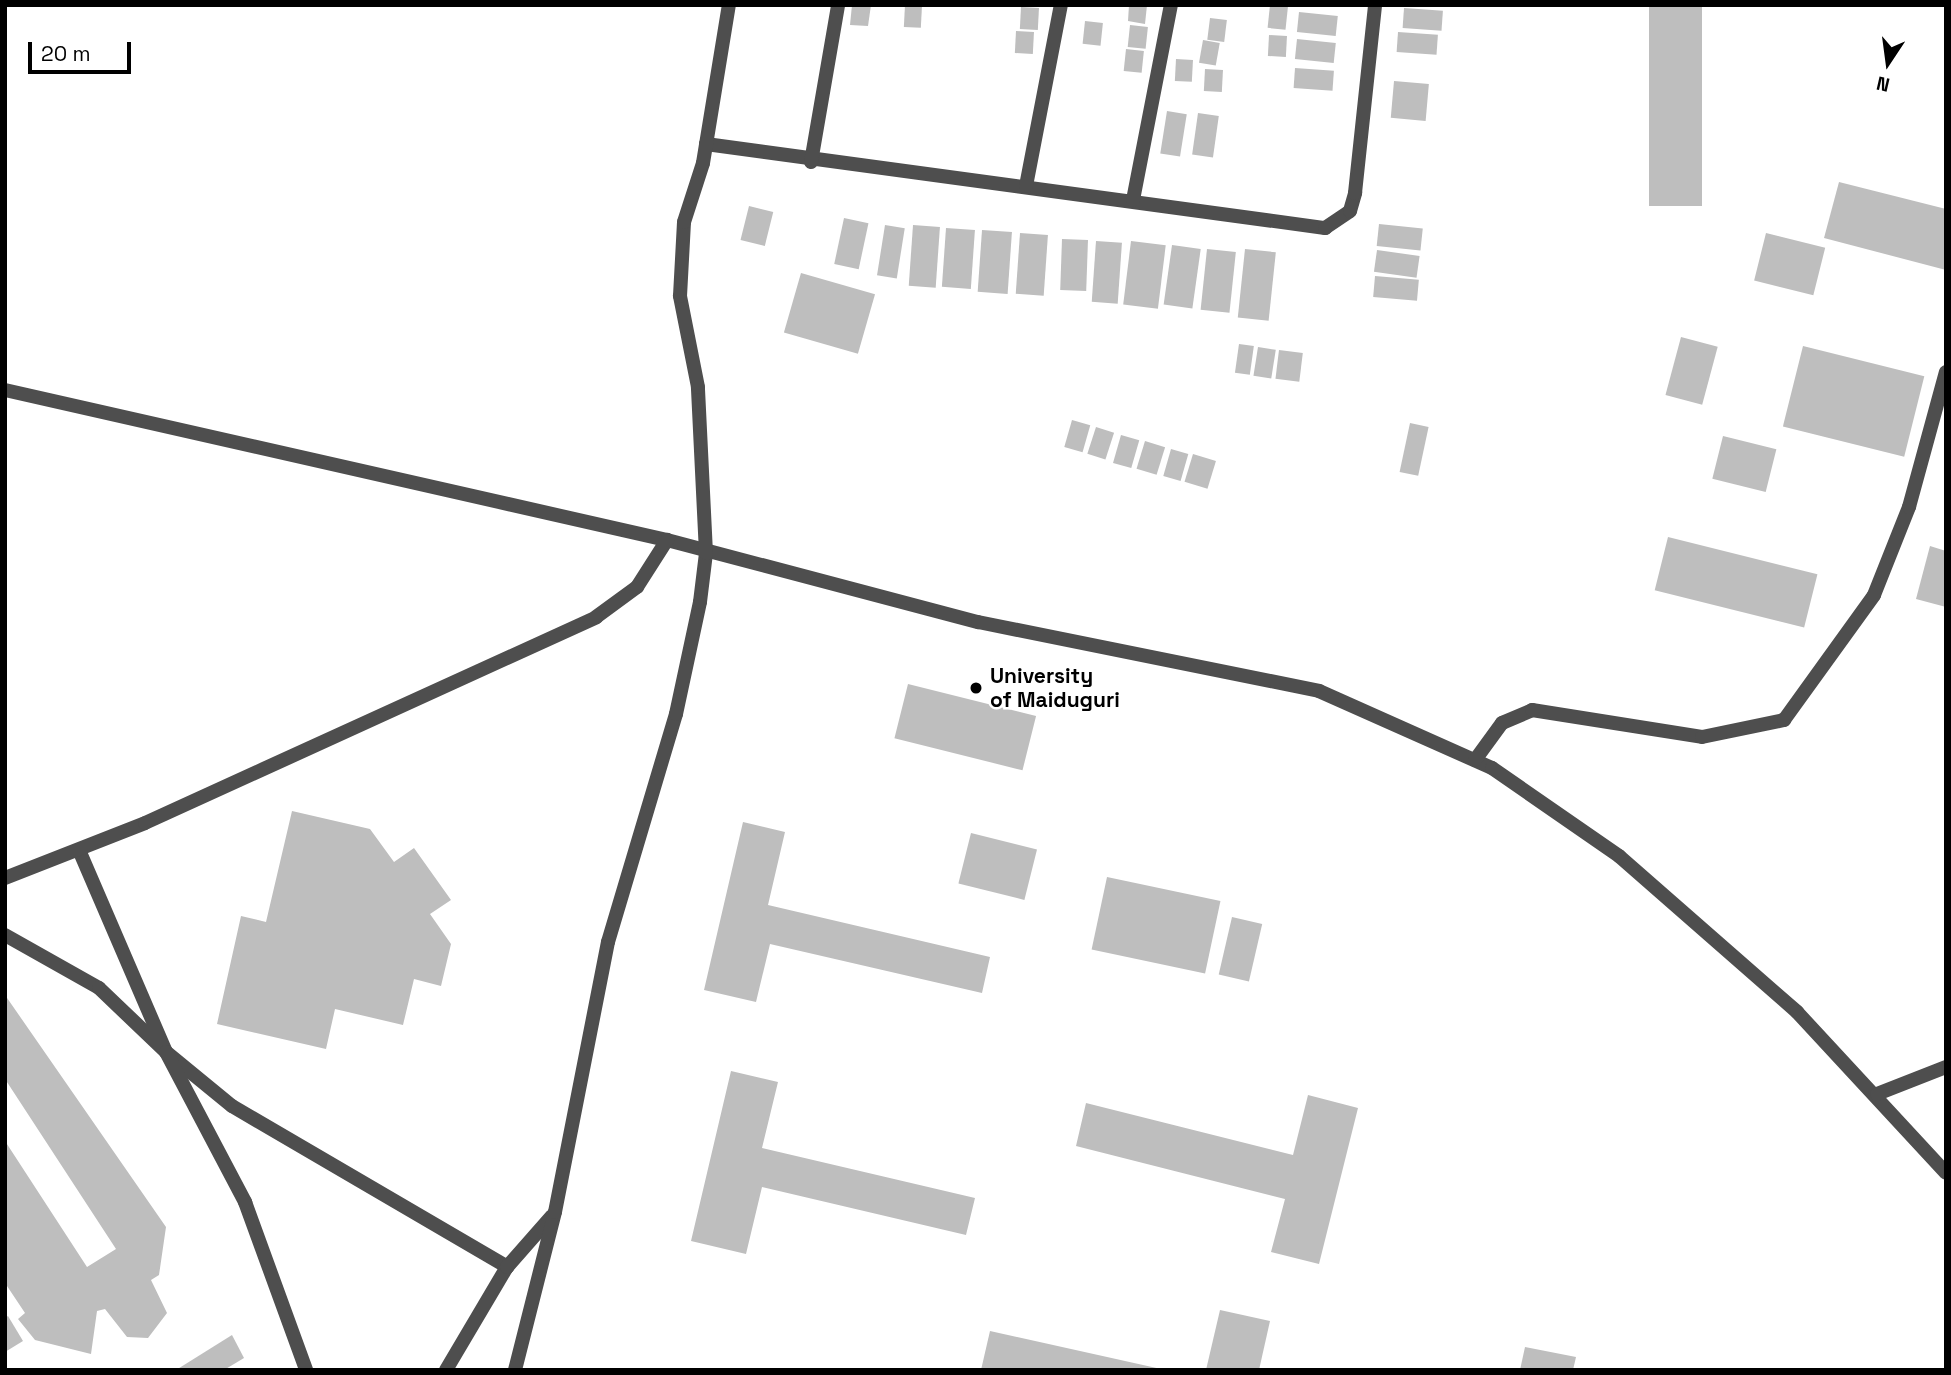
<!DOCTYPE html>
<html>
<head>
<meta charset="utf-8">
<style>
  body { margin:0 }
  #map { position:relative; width:1951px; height:1375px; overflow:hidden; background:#fff; font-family:"Space Grotesk",sans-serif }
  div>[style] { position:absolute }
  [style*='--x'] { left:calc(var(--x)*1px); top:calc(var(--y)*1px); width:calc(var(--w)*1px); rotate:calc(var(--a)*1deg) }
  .building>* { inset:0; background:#bebebe; transform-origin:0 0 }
  .minor>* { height:14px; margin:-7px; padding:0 7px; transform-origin:7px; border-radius:7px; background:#4e4e4e }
  .dots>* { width:19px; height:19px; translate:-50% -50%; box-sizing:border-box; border:4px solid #fff; border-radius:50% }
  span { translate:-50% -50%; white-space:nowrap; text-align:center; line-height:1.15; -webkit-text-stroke:5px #fff; paint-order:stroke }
  .poi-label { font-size:21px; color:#000; font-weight:700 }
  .left { translate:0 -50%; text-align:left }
  .frame { position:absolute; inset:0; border:7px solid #000; pointer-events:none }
  .north { position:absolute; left:1853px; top:28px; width:70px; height:70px; -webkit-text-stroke:5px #fff; paint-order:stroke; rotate:193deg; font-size:19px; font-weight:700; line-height:28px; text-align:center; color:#000 }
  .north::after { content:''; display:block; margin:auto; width:24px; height:32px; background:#000; clip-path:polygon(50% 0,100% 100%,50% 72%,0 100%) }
  .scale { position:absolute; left:28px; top:42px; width:103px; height:32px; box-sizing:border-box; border:4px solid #000; border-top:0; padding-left:9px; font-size:21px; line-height:24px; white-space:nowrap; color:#000; -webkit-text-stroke:5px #fff; paint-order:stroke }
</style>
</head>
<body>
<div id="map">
  <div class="building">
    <i style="clip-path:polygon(852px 5px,871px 5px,868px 26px,850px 25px)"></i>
    <i style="left:905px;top:5px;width:17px;height:22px;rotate:3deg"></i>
    <i style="clip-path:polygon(1129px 5px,1147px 5px,1145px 24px,1128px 21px)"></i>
    <i style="left:1270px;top:5px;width:18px;height:23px;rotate:6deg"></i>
    <i style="left:1649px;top:5px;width:53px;height:201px"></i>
    <i style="left:1021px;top:7px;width:18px;height:22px;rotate:3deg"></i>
    <i style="left:1404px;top:8px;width:39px;height:20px;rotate:4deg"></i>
    <i style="left:1299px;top:12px;width:39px;height:20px;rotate:6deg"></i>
    <i style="left:1210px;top:18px;width:17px;height:22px;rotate:7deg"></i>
    <i style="left:1085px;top:21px;width:18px;height:23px;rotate:6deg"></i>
    <i style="left:1130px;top:25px;width:18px;height:22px;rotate:6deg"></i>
    <i style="left:1016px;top:31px;width:18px;height:22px;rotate:3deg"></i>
    <i style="left:1398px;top:32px;width:40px;height:20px;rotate:4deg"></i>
    <i style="left:1269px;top:35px;width:18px;height:21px;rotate:3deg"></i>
    <i style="left:1297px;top:39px;width:39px;height:20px;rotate:6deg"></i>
    <i style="left:1203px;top:40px;width:17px;height:23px;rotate:10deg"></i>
    <i style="left:1126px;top:49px;width:18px;height:22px;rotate:6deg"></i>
    <i style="left:1176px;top:59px;width:17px;height:22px;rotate:3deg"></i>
    <i style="left:1295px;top:68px;width:39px;height:20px;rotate:4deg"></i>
    <i style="left:1205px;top:69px;width:18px;height:22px;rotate:3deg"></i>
    <i style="left:1394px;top:81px;width:35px;height:37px;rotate:5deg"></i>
    <i style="left:1167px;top:111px;width:20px;height:43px;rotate:9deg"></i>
    <i style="left:1198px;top:113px;width:21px;height:42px;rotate:8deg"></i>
    <i style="clip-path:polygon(1839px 182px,1946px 209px,1946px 270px,1824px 238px)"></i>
    <i style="left:749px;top:206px;width:25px;height:35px;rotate:14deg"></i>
    <i style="left:844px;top:218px;width:25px;height:47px;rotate:12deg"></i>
    <i style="left:1379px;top:224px;width:44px;height:22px;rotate:6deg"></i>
    <i style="left:885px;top:225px;width:20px;height:51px;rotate:9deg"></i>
    <i style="left:913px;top:225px;width:27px;height:61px;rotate:4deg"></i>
    <i style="left:946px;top:228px;width:29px;height:59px;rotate:4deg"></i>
    <i style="left:982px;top:230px;width:30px;height:62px;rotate:4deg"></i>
    <i style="left:1020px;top:233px;width:28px;height:61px;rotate:4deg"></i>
    <i style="left:1766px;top:233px;width:61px;height:49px;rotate:14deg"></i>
    <i style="left:1062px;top:239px;width:26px;height:51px;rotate:2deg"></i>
    <i style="left:1096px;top:241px;width:26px;height:61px;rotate:4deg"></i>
    <i style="left:1131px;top:241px;width:35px;height:64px;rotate:7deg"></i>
    <i style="left:1172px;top:245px;width:29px;height:60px;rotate:8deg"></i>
    <i style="left:1207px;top:249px;width:29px;height:61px;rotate:6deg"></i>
    <i style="left:1245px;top:249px;width:31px;height:69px;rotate:6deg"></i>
    <i style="left:1377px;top:250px;width:43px;height:22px;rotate:8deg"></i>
    <i style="left:801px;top:273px;width:77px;height:62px;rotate:16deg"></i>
    <i style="left:1375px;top:276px;width:44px;height:21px;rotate:5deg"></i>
    <i style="left:1681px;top:337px;width:38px;height:60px;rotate:15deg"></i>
    <i style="left:1239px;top:344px;width:15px;height:29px;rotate:8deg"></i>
    <i style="left:1803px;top:346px;width:125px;height:83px;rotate:14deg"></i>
    <i style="left:1258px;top:347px;width:18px;height:29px;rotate:9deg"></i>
    <i style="left:1279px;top:350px;width:24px;height:29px;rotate:7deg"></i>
    <i style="left:1072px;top:420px;width:19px;height:28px;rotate:16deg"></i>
    <i style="left:1410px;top:423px;width:19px;height:50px;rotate:12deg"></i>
    <i style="left:1096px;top:427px;width:19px;height:28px;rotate:18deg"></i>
    <i style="left:1121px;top:435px;width:19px;height:29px;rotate:16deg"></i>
    <i style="left:1723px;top:436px;width:55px;height:44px;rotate:14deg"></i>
    <i style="left:1145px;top:441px;width:21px;height:29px;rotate:17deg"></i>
    <i style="left:1171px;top:449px;width:18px;height:28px;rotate:16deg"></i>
    <i style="left:1193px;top:454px;width:24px;height:29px;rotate:17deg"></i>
    <i style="left:1668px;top:537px;width:154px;height:55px;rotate:14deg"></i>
    <i style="clip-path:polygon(1930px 546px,1946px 551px,1946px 607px,1916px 599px)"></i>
    <i style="left:908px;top:684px;width:132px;height:56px;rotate:14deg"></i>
    <i style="clip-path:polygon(292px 811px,370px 829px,394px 862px,414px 848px,451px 900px,430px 914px,451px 944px,441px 986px,414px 979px,403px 1025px,335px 1009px,326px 1049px,217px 1024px,241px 916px,266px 922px)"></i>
    <i style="clip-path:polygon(743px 822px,785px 832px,768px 905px,990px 957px,982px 993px,770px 944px,756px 1002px,704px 990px)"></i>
    <i style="left:971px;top:833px;width:68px;height:52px;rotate:14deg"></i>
    <i style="left:1107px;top:877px;width:116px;height:74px;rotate:12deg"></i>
    <i style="left:1232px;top:917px;width:31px;height:59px;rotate:13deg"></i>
    <i style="clip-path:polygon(5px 995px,166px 1227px,159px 1275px,151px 1280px,167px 1313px,148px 1338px,127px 1337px,105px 1309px,97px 1311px,91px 1354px,35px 1340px,18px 1319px,25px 1313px,5px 1283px,5px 1141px,87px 1267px,116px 1249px,5px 1079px)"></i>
    <i style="clip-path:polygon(731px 1071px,778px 1082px,762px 1148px,975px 1198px,966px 1235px,762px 1187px,746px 1254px,691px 1241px)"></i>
    <i style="clip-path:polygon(1308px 1095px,1358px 1108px,1319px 1264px,1271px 1252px,1285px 1199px,1076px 1146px,1086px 1103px,1293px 1155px)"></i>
    <i style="clip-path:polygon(1220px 1310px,1270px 1321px,1259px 1370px,1206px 1370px)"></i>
    <i style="clip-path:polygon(8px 1316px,23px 1341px,5px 1352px,5px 1318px)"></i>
    <i style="clip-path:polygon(990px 1331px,1161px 1369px,1161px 1370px,981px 1370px)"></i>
    <i style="clip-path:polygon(232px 1335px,244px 1358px,224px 1370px,176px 1370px)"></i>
    <i style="clip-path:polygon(1525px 1347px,1576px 1357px,1573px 1370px,1520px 1370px)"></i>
  </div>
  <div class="minor">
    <i style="--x:706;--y:144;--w:625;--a:7.73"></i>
    <i style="--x:1325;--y:228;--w:30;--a:-34"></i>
    <i style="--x:1350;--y:211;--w:19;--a:-74"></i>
    <i style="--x:1355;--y:193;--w:189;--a:-83.9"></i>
    <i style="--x:811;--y:162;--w:159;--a:-80.2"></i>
    <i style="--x:1026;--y:186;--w:184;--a:-79.1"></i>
    <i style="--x:1133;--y:200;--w:199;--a:-79"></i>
    <i style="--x:5;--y:390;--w:679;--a:12.77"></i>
    <i style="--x:667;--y:540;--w:322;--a:14.8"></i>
    <i style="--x:978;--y:622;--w:348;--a:11.4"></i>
    <i style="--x:1319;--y:691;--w:189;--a:24"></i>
    <i style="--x:1492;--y:768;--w:155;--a:34.7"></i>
    <i style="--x:1619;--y:856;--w:237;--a:41.2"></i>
    <i style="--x:1797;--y:1012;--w:219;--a:47.2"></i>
    <i style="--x:1475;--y:760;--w:46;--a:-53.9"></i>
    <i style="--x:1502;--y:723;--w:33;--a:-23"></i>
    <i style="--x:1532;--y:710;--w:172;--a:9"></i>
    <i style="--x:1702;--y:737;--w:84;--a:-11.7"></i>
    <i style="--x:1784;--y:720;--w:154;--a:-54.2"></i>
    <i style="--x:1874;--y:595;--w:95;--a:-68.3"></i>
    <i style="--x:1909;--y:507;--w:140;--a:-74.7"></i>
    <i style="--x:79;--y:850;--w:220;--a:66.7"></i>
    <i style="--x:166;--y:1052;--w:85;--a:39.3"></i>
    <i style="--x:232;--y:1106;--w:319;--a:30.3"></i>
    <i style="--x:5;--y:878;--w:150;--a:-21.4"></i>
    <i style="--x:145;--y:823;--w:496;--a:-24.5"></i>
    <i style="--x:596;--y:617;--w:51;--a:-36.2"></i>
    <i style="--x:637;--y:587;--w:56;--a:-57.4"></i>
    <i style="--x:5;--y:935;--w:108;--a:29.4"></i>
    <i style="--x:99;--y:988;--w:93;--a:43.7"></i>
    <i style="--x:166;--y:1052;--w:170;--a:62.2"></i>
    <i style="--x:245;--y:1202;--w:179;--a:70"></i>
    <i style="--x:1877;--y:1094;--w:74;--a:-21.4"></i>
    <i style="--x:446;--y:1370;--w:120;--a:-59.4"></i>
    <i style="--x:507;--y:1267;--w:68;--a:-48.6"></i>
    <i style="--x:515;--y:1370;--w:163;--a:-75.8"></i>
    <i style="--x:555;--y:1212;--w:275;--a:-78.9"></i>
    <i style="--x:608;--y:942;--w:238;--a:-73.4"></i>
    <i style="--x:676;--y:714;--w:115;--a:-77.9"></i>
    <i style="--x:700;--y:602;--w:49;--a:-83"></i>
    <i style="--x:706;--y:553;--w:166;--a:-92.8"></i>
    <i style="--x:698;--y:387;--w:93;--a:-101.2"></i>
    <i style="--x:680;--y:296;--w:74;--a:-86.9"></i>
    <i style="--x:684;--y:222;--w:62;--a:-72.1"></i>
    <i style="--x:703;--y:163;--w:160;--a:-80.7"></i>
  </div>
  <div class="dots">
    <i style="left:976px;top:688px;background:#000"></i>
  </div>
  <div class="poi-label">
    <span class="left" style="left:990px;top:688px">University<br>of Maiduguri</span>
  </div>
  <div class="frame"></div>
  <div class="north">N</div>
  <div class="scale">20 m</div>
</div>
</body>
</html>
